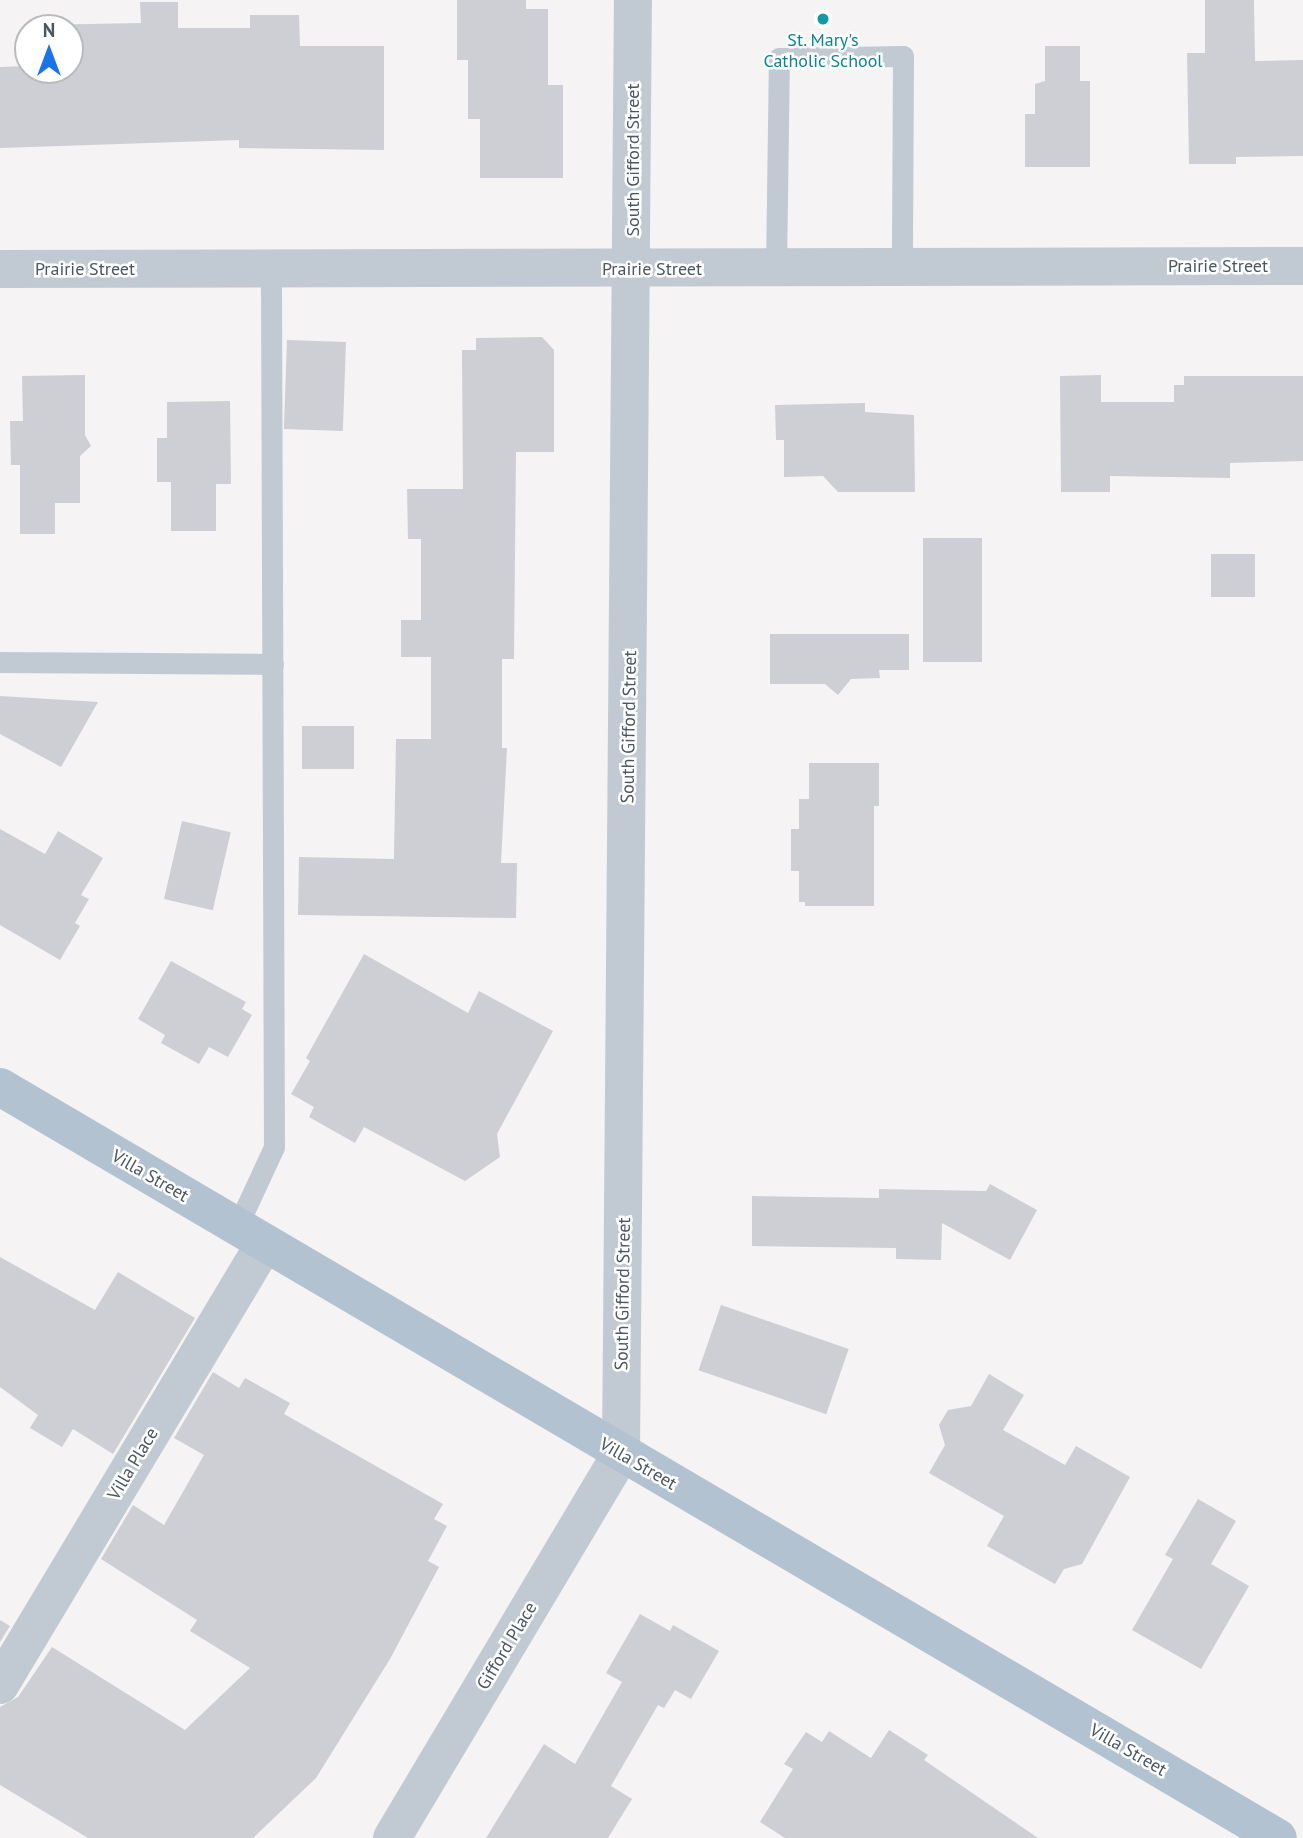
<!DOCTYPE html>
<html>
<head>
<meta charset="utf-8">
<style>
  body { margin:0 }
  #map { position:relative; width:1303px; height:1838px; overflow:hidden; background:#f5f3f3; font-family:"PT Sans",sans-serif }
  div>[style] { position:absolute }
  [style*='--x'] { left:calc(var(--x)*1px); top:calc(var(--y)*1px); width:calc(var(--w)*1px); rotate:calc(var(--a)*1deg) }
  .building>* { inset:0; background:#cdcfd5; transform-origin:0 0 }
  .service>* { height:21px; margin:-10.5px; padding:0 10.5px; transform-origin:10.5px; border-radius:10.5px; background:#c1cad2 }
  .minor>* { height:38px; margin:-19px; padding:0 19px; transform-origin:19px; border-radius:19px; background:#c1cad2 }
  .primary>* { height:38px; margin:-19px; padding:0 19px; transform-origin:19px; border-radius:19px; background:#b3c2d1 }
  .dots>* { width:19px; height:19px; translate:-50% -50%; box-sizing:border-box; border:4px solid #fff; border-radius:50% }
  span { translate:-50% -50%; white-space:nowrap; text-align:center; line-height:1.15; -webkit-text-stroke:5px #fff; paint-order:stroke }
  .culture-label { font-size:18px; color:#0d838f }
  .street-label { font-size:18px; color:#4a5661 }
  .north { position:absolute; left:14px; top:14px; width:70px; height:70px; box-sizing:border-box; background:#fff; border:2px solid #b7bbc0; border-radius:50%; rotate:0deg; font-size:19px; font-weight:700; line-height:28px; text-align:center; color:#4a5661 }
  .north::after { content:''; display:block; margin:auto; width:24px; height:32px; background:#1a73e8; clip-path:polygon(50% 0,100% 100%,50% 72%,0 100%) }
</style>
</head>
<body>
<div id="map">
  <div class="building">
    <i style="clip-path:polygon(457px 0,526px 0,526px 9px,548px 9px,548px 85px,563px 85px,563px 178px,480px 178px,480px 119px,468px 119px,468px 60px,457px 60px)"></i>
    <i style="clip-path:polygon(1205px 0,1254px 0,1255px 61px,1303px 60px,1303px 156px,1236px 157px,1236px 164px,1189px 164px,1187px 53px,1205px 53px)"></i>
    <i style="clip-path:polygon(140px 2px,178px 2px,178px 28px,250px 28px,250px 15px,299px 15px,300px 46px,384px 46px,384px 150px,239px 148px,239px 140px,0 148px,0 67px,27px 66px,28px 53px,28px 70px,70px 70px,70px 28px,38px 25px,141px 23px)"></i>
    <i style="clip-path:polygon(1045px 46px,1080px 46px,1080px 81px,1090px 81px,1090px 167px,1025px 167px,1025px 114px,1035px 114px,1035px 84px,1045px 81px)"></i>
    <i style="clip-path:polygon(542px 337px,554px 350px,554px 452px,516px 452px,514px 659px,502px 659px,502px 748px,507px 748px,501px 863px,517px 863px,516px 918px,298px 915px,299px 857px,394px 859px,396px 739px,431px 739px,431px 657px,401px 657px,401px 620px,421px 620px,421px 539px,408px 539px,407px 489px,463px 489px,462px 350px,476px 350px,476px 338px)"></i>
    <i style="left:287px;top:340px;width:59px;height:89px;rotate:2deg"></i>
    <i style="clip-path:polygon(85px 375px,85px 435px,91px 446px,80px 456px,80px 503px,55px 503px,55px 534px,20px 534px,20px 465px,11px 465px,10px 421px,23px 421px,22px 376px)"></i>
    <i style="clip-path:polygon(1101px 375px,1101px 402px,1174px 402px,1174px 385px,1184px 385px,1184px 376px,1303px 376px,1303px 461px,1230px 463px,1230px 478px,1110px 476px,1110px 492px,1061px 492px,1060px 376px)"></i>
    <i style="clip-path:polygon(230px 401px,231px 484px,216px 484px,216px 531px,171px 531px,171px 482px,157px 482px,157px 438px,167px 438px,167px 402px)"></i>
    <i style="clip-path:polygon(865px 403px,865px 412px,914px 415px,915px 492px,838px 492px,823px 476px,784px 477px,784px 440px,776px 440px,775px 405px)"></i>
    <i style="left:923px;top:538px;width:59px;height:124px"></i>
    <i style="left:1255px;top:554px;width:43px;height:44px;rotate:90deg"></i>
    <i style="clip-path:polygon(770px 634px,909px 634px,909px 670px,879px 670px,880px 678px,851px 679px,838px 695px,825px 684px,770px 684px)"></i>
    <i style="clip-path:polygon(0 696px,98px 702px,61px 767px,0 734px)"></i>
    <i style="left:302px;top:726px;width:52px;height:43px"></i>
    <i style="clip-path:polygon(809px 763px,879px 763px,879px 806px,874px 806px,874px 906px,805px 906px,805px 902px,799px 902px,799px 871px,791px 871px,791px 829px,799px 829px,799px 799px,809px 799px)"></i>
    <i style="left:182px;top:821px;width:50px;height:80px;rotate:13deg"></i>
    <i style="clip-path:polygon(0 829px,45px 854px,58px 831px,103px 858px,81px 895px,89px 899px,75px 923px,80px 926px,60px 960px,0 925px)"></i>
    <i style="clip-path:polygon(364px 954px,468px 1013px,479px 991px,553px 1031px,497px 1134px,500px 1157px,465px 1181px,364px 1127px,355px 1143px,309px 1117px,314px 1107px,291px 1094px,310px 1061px,306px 1058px)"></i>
    <i style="clip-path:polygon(171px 961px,246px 1002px,242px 1009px,252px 1015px,228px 1057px,209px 1047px,199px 1064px,161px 1043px,165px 1035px,138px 1019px)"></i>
    <i style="clip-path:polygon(990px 1184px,1037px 1210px,1010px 1260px,942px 1223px,941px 1260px,896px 1259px,896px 1248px,752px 1246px,752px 1196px,879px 1198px,879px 1189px,986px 1191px)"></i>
    <i style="clip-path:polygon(0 1257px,95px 1310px,118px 1272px,195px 1318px,113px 1454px,73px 1429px,62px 1447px,30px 1428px,38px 1415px,0 1387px)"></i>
    <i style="left:721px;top:1305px;width:135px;height:69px;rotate:19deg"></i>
    <i style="clip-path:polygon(213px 1372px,239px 1388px,245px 1378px,290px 1403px,284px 1414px,443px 1504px,434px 1519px,447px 1526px,428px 1561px,439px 1567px,390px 1659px,316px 1778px,253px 1838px,88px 1838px,0 1785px,0 1707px,18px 1697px,52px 1647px,185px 1730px,250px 1668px,190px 1631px,197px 1620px,101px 1559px,133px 1505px,164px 1525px,204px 1455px,174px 1438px)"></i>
    <i style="clip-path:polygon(989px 1374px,1024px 1395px,1003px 1430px,1065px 1465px,1076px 1446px,1130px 1477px,1082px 1564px,1064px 1569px,1055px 1584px,987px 1546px,1004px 1516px,929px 1473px,945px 1445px,939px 1425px,948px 1410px,971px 1406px)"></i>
    <i style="clip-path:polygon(1198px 1499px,1236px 1521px,1211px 1564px,1249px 1586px,1201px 1669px,1132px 1630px,1173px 1559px,1165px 1555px)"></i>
    <i style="clip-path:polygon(640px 1614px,670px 1631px,673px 1625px,719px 1651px,691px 1699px,675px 1690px,664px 1708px,658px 1705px,611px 1786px,632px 1799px,608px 1838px,486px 1838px,544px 1744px,575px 1764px,622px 1682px,606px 1673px)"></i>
    <i style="clip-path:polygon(0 1620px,10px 1626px,0 1642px)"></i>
    <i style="clip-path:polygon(889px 1730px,928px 1755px,924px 1760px,1038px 1838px,785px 1838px,760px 1822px,793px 1769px,784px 1764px,806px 1732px,822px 1742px,829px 1731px,871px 1758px)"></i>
  </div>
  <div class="service">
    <i style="--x:776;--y:269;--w:211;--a:-89.2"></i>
    <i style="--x:779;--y:58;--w:124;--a:-0.9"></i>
    <i style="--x:903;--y:56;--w:212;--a:90.3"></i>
    <i style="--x:0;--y:662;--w:273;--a:0.4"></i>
    <i style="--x:237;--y:1227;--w:88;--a:-65.2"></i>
    <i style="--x:274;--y:1147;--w:878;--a:-90.2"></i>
  </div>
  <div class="minor">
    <i style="--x:0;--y:269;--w:1303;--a:-0.13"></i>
    <i style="--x:0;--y:1685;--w:515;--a:-59.06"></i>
    <i style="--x:392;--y:1838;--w:447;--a:-59.2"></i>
    <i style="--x:621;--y:1454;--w:1454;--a:-89.53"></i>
  </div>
  <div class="primary">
    <i style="--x:0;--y:1087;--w:1482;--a:30.44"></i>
  </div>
  <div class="dots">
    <i style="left:823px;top:19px;background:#0f9aa8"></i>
  </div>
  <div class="culture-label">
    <span style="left:823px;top:51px">St. Mary's<br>Catholic School</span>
  </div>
  <div class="street-label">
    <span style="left:633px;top:160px;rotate:-90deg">South Gifford Street</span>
    <span style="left:1218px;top:266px">Prairie Street</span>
    <span style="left:85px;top:269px">Prairie Street</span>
    <span style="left:652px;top:269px">Prairie Street</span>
    <span style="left:629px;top:727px;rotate:-89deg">South Gifford Street</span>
    <span style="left:150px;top:1176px;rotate:30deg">Villa Street</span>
    <span style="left:623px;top:1294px;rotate:-89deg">South Gifford Street</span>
    <span style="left:133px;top:1464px;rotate:-59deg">Villa Place</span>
    <span style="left:638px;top:1464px;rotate:30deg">Villa Street</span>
    <span style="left:507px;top:1646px;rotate:-59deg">Gifford Place</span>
    <span style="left:1128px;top:1750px;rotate:30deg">Villa Street</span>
  </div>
  <div class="north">N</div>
</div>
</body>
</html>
